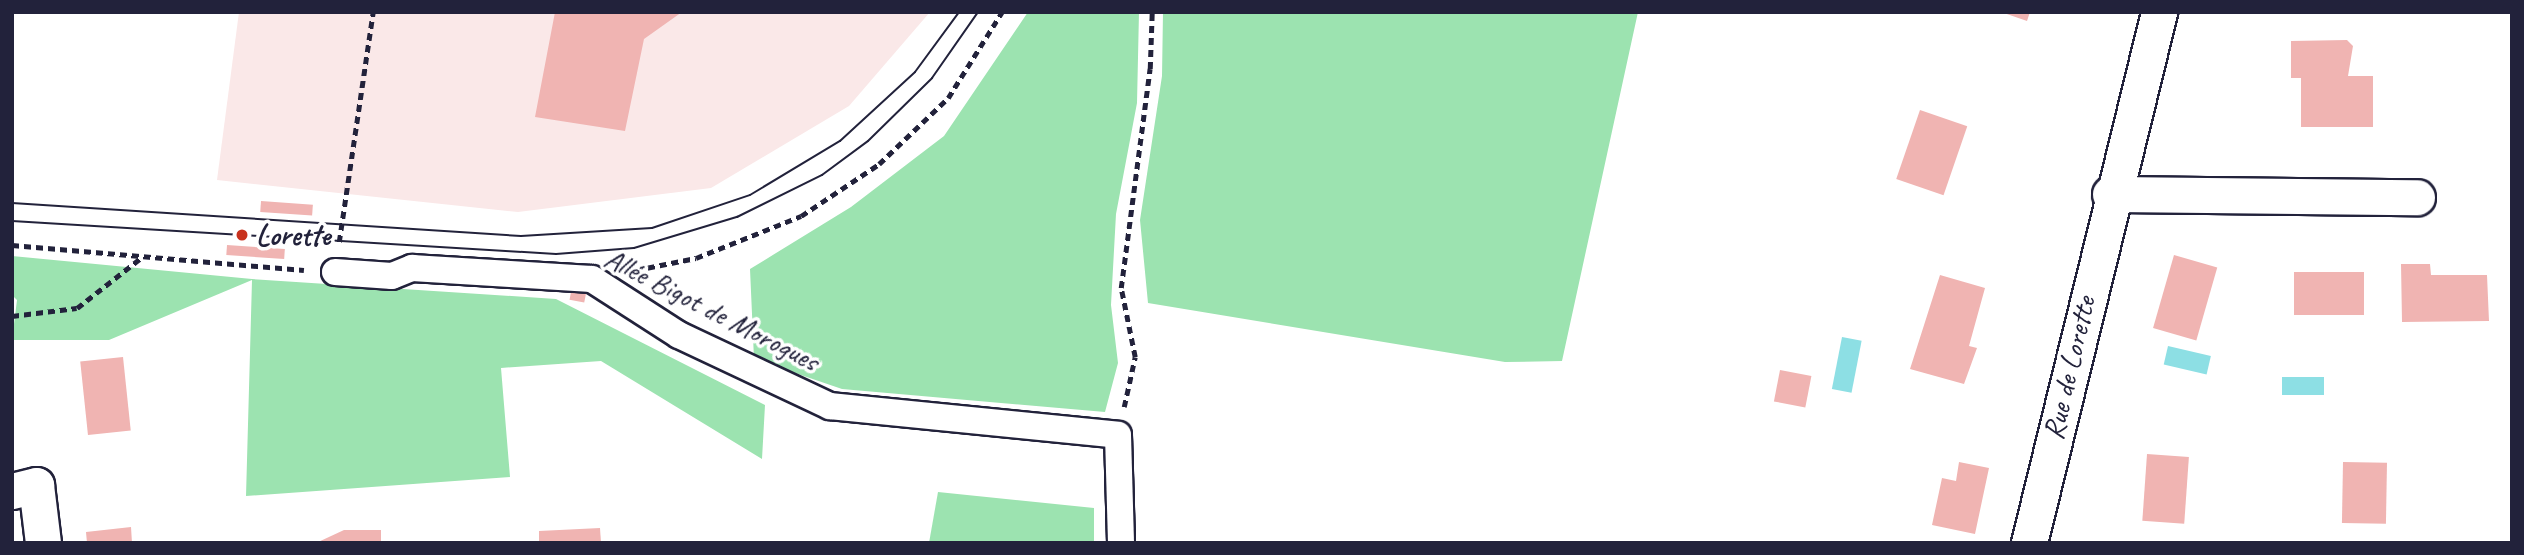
<!DOCTYPE html>
<html>
<head>
<meta charset="utf-8">
<style>
  body { margin:0 }
  #map { position:relative; width:2524px; height:555px; overflow:hidden; background:#fff; font-family:Caveat,sans-serif }
  div>[style] { position:absolute }
  [style*='--x'] { left:calc(var(--x)*1px); top:calc(var(--y)*1px); width:calc(var(--w)*1px); rotate:calc(var(--a)*1deg) }
  .built>* { inset:0; background:#fae8e8 }
  .green>* { inset:0; background:#9ce3b0 }
  .water>* { inset:0; background:#8ddfe4; transform-origin:0 0 }
  .building>* { inset:0; background:#f0b4b2; transform-origin:0 0 }
  .path>* { height:4.5px; margin-top:-2.25px; transform-origin:0; background:repeating-linear-gradient(90deg,#22223b 0 7px,transparent 0 12px) }
  .roads { filter:drop-shadow(2px 0 #22223b) drop-shadow(-2px 0 #22223b) drop-shadow(0 2px #22223b) drop-shadow(0 -2px #22223b) }
  .pedestrian>* { height:26px; margin:-13px; padding:0 13px; transform-origin:13px; border-radius:13px; background:#fff }
  .minor>* { height:35px; margin:-17.5px; padding:0 17.5px; transform-origin:17.5px; border-radius:17.5px; background:#fff }
  .tram>* { height:2px; margin:-1px; padding:0 1px; transform-origin:1px; border-radius:1px; background:#22223b }
  .dots>* { width:19px; height:19px; translate:-50% -50%; box-sizing:border-box; border:4px solid #fff; border-radius:50% }
  span { translate:-50% -50%; white-space:nowrap; text-align:center; line-height:1.15; -webkit-text-stroke:7px #fff; paint-order:stroke }
  .poi-label { font-size:30px; color:#22223b; font-weight:700 }
  .left { translate:0 -50%; text-align:left }
  .street-label { font-size:30px; color:#22223b }
  .frame { position:absolute; inset:0; border:14px solid #22223b; pointer-events:none }
</style>
</head>
<body>
<div id="map">
  <div class="built">
    <i style="clip-path:polygon(239px 12px,930px 12px,849px 106px,711px 188px,518px 212px,217px 180px)"></i>
  </div>
  <div class="green">
    <i style="clip-path:polygon(1028px 12px,1139px 12px,1137px 103px,1116px 214px,1111px 305px,1118px 363px,1105px 412px,842px 389px,754px 359px,750px 269px,851px 207px,944px 136px)"></i>
    <i style="clip-path:polygon(1163px 12px,1638px 12px,1562px 361px,1505px 362px,1148px 303px,1140px 220px,1162px 76px)"></i>
    <i style="clip-path:polygon(12px 256px,252px 279px,556px 299px,765px 405px,762px 459px,601px 361px,501px 368px,510px 477px,246px 496px,252px 280px,109px 340px,12px 340px,17px 300px,12px 295px)"></i>
    <i style="clip-path:polygon(938px 492px,1094px 508px,1094px 543px,929px 543px)"></i>
  </div>
  <div class="water">
    <i style="left:1842px;top:337px;width:20px;height:53px;rotate:11deg"></i>
    <i style="left:2168px;top:346px;width:44px;height:19px;rotate:13deg"></i>
    <i style="left:2282px;top:377px;width:42px;height:18px"></i>
  </div>
  <div class="building">
    <i style="clip-path:polygon(555px 12px,682px 12px,644px 39px,625px 131px,535px 117px)"></i>
    <i style="clip-path:polygon(2001px 12px,2030px 12px,2027px 21px)"></i>
    <i style="clip-path:polygon(2347px 40px,2353px 46px,2348px 76px,2373px 76px,2373px 127px,2301px 127px,2301px 78px,2291px 78px,2291px 41px)"></i>
    <i style="left:1920px;top:110px;width:50px;height:73px;rotate:19deg"></i>
    <i style="left:261px;top:201px;width:52px;height:11px;rotate:4deg"></i>
    <i style="left:227px;top:245px;width:58px;height:10px;rotate:4deg"></i>
    <i style="left:2174px;top:255px;width:45px;height:76px;rotate:16deg"></i>
    <i style="clip-path:polygon(2401px 264px,2430px 264px,2431px 275px,2487px 275px,2489px 321px,2402px 322px)"></i>
    <i style="left:2294px;top:272px;width:70px;height:43px"></i>
    <i style="clip-path:polygon(1940px 275px,1985px 288px,1969px 346px,1977px 348px,1964px 384px,1910px 369px)"></i>
    <i style="left:572px;top:287px;width:15px;height:13px;rotate:11deg"></i>
    <i style="left:123px;top:357px;width:74px;height:43px;rotate:84deg"></i>
    <i style="left:1780px;top:370px;width:32px;height:32px;rotate:11deg"></i>
    <i style="left:2147px;top:454px;width:42px;height:67px;rotate:4deg"></i>
    <i style="clip-path:polygon(1959px 462px,1989px 468px,1975px 534px,1932px 525px,1942px 478px,1956px 481px)"></i>
    <i style="left:2343px;top:462px;width:44px;height:61px;rotate:1deg"></i>
    <i style="clip-path:polygon(131px 527px,132px 543px,87px 543px,86px 532px)"></i>
    <i style="clip-path:polygon(600px 528px,601px 543px,539px 543px,539px 531px)"></i>
    <i style="clip-path:polygon(344px 530px,381px 530px,381px 543px,316px 543px)"></i>
  </div>
  <div class="path">
    <i style="--x:339;--y:242;--w:232;--a:-81.6"></i>
    <i style="--x:12;--y:245;--w:293;--a:4.9"></i>
    <i style="--x:636;--y:270;--w:61;--a:-11.3"></i>
    <i style="--x:696;--y:258;--w:113;--a:-21.8"></i>
    <i style="--x:801;--y:216;--w:94;--a:-33.7"></i>
    <i style="--x:879;--y:164;--w:95;--a:-43.7"></i>
    <i style="--x:948;--y:98;--w:102;--a:-57.9"></i>
    <i style="--x:12;--y:316;--w:65;--a:-7"></i>
    <i style="--x:77;--y:308;--w:83;--a:-38.1"></i>
    <i style="--x:1124;--y:407;--w:51;--a:-77.6"></i>
    <i style="--x:1135;--y:357;--w:70;--a:-101.5"></i>
    <i style="--x:1121;--y:288;--w:221;--a:-82.5"></i>
    <i style="--x:1150;--y:69;--w:57;--a:-88"></i>
  </div>
  <div class="roads">
    <div class="pedestrian">
      <i style="--x:335;--y:272;--w:57;--a:4"></i>
      <i style="--x:392;--y:276;--w:22;--a:-22"></i>
      <i style="--x:412;--y:268;--w:180;--a:3.5"></i>
      <i style="--x:592;--y:279;--w:103;--a:32.8"></i>
      <i style="--x:679;--y:335;--w:167;--a:25.2"></i>
      <i style="--x:830;--y:406;--w:289;--a:5.7"></i>
      <i style="--x:1118;--y:435;--w:108;--a:88.4"></i>
    </div>
    <div class="minor">
      <i style="--x:2110;--y:194;--w:307;--a:0.6"></i>
      <i style="--x:12;--y:491;--w:25;--a:-14"></i>
      <i style="--x:36;--y:485;--w:58;--a:83.1"></i>
      <i style="--x:2029;--y:543;--w:547;--a:-76.24"></i>
    </div>
  </div>
  <div class="tram">
    <i style="--x:12;--y:203;--w:510;--a:3.71"></i>
    <i style="--x:521;--y:236;--w:131;--a:-3.5"></i>
    <i style="--x:652;--y:228;--w:103;--a:-18.6"></i>
    <i style="--x:750;--y:195;--w:105;--a:-31"></i>
    <i style="--x:840;--y:141;--w:102;--a:-42.6"></i>
    <i style="--x:915;--y:72;--w:74;--a:-53.7"></i>
    <i style="--x:12;--y:221;--w:545;--a:3.47"></i>
    <i style="--x:556;--y:254;--w:78;--a:-4.4"></i>
    <i style="--x:634;--y:248;--w:108;--a:-16.8"></i>
    <i style="--x:737;--y:217;--w:95;--a:-26.3"></i>
    <i style="--x:822;--y:175;--w:57;--a:-36.5"></i>
    <i style="--x:868;--y:141;--w:90;--a:-44.5"></i>
    <i style="--x:932;--y:78;--w:80;--a:-55.1"></i>
  </div>
  <div class="dots">
    <i style="left:242px;top:235px;background:#c8321e"></i>
  </div>
  <div class="poi-label">
    <span class="left" style="left:256px;top:235px">Lorette</span>
  </div>
  <div class="street-label">
    <span style="left:712px;top:309px;rotate:27deg">Allée Bigot de Morogues</span>
    <span style="left:2069px;top:368px;rotate:-77deg">Rue de Lorette</span>
  </div>
  <div class="frame"></div>
</div>
</body>
</html>
